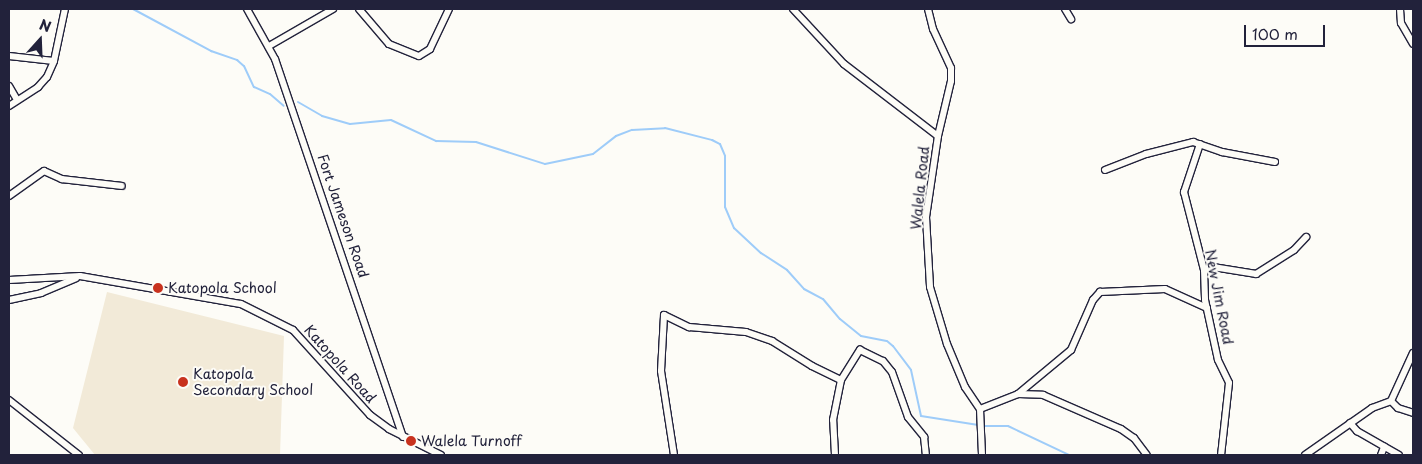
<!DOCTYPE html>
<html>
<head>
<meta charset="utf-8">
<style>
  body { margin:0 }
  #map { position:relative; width:1422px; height:464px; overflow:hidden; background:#fdfcf7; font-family:"Playpen Sans",sans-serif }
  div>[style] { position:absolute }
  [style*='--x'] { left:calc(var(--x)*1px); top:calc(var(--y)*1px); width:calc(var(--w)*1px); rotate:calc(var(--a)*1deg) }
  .built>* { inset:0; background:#f2ead8 }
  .stream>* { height:2px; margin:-1px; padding:0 1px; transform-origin:1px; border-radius:1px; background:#9eccf9 }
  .roads { filter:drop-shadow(1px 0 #22223b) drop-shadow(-1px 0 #22223b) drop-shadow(0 1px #22223b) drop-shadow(0 -1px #22223b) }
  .minor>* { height:6px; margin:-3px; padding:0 3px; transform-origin:3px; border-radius:3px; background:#fdfcf7 }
  .dots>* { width:14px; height:14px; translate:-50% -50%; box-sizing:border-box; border:2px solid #fdfcf7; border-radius:50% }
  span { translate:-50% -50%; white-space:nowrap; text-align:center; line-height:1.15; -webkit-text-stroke:4px #fdfcf7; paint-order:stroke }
  .street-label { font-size:14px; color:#22223b }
  .poi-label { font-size:14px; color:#22223b }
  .left { translate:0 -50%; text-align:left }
  .frame { position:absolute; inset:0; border:10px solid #22223b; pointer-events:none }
  .north { position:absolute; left:15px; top:15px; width:50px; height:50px; -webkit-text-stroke:4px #fdfcf7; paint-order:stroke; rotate:20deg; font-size:14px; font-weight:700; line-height:20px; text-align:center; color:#22223b }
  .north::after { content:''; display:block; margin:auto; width:18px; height:22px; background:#22223b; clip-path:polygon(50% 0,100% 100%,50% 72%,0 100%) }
  .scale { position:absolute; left:1244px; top:25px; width:81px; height:22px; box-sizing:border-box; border:2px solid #22223b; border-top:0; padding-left:6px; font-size:15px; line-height:18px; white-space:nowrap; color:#22223b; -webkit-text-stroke:4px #fdfcf7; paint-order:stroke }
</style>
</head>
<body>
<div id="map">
  <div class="built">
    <i style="clip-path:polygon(107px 292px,284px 336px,280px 455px,95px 455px,73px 428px)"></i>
  </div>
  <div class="stream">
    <i style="--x:133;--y:9;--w:89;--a:28.3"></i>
    <i style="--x:211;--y:51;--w:28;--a:19"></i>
    <i style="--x:237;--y:60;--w:9;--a:41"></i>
    <i style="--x:244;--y:66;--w:23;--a:65"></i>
    <i style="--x:254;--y:87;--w:17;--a:24"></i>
    <i style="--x:270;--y:94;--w:18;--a:41"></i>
    <i style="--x:298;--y:102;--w:28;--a:30"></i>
    <i style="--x:322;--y:116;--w:29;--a:16"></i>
    <i style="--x:350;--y:124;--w:41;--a:-5.6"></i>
    <i style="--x:391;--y:120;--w:50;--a:25"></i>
    <i style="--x:436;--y:141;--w:40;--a:1.4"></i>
    <i style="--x:476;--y:142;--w:72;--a:17.7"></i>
    <i style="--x:545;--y:164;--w:49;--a:-11.8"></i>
    <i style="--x:593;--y:154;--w:29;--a:-38"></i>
    <i style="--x:616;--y:136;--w:17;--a:-21"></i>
    <i style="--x:632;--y:130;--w:33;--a:-3"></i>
    <i style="--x:665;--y:128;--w:49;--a:14.3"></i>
    <i style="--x:712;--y:140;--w:9;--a:27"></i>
    <i style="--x:720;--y:144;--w:13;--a:67"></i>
    <i style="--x:725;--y:156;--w:51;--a:90"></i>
    <i style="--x:725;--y:207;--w:23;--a:67"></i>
    <i style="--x:734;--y:228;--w:37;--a:43"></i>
    <i style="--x:761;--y:253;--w:31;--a:33"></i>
    <i style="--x:787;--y:270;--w:25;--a:48"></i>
    <i style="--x:804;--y:289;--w:21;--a:28"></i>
    <i style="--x:823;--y:299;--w:26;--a:50"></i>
    <i style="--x:840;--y:319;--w:27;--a:39"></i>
    <i style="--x:861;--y:336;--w:26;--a:11"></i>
    <i style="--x:887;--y:341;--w:8;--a:40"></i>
    <i style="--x:893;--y:346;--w:30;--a:53"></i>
    <i style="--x:911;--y:370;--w:47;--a:77.7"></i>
    <i style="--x:921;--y:416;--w:58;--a:9"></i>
    <i style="--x:984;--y:426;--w:24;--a:0"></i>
    <i style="--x:1008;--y:426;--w:68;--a:25.4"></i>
  </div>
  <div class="roads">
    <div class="minor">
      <i style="--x:247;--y:9;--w:57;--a:60.8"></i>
      <i style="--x:275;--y:59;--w:399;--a:71.3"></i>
      <i style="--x:359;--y:9;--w:46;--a:49.4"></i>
      <i style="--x:389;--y:44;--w:32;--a:22"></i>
      <i style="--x:419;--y:56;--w:13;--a:-32"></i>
      <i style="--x:430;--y:49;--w:44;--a:-64.6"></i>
      <i style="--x:793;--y:9;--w:75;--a:47.2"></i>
      <i style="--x:844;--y:64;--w:118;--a:37.5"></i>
      <i style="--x:928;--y:9;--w:21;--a:76"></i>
      <i style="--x:933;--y:29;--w:43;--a:65.2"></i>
      <i style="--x:951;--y:68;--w:13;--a:90"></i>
      <i style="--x:951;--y:81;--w:57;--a:103.3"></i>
      <i style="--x:938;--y:136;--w:82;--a:98.4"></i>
      <i style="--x:926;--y:217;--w:70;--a:86.7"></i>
      <i style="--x:930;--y:287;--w:59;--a:73.4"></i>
      <i style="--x:947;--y:344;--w:47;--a:67.3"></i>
      <i style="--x:965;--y:387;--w:27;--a:56"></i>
      <i style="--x:980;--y:409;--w:46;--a:87.5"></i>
      <i style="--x:1065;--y:9;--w:12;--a:59"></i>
      <i style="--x:1400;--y:9;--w:14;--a:86"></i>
      <i style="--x:1401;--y:23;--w:24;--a:60"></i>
      <i style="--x:269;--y:46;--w:74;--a:-30"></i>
      <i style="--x:9;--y:56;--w:45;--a:6.3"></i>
      <i style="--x:9;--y:86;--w:16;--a:60"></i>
      <i style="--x:9;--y:106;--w:35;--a:-33"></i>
      <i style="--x:38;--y:87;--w:13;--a:-48"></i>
      <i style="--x:47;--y:77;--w:17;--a:-66"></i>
      <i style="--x:54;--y:61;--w:53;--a:-78.1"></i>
      <i style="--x:1200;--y:144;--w:51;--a:108.4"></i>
      <i style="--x:1184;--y:192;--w:81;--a:75.6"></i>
      <i style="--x:1204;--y:270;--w:30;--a:88"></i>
      <i style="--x:1205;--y:300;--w:61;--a:77.8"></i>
      <i style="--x:1218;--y:360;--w:25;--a:64"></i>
      <i style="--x:1229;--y:383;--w:72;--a:96.3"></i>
      <i style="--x:1105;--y:170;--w:44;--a:-21.3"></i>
      <i style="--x:1146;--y:154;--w:49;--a:-14.3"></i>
      <i style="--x:1193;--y:142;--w:31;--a:19"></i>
      <i style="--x:1222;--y:152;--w:54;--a:10.7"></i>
      <i style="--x:9;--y:196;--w:43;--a:-35.5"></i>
      <i style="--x:44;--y:171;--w:20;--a:24"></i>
      <i style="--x:62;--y:179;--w:60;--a:6.7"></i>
      <i style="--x:1204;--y:270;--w:9;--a:-18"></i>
      <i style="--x:1213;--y:267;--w:44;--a:9.2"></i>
      <i style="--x:1256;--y:274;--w:45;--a:-32.3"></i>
      <i style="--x:1294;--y:250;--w:18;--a:-47"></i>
      <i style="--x:9;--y:280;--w:71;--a:-3.2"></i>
      <i style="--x:80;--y:276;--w:163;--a:9.9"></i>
      <i style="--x:241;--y:304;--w:58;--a:26.6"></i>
      <i style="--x:293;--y:330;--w:115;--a:47.8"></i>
      <i style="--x:370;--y:415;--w:24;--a:36"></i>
      <i style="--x:389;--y:429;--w:58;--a:26.6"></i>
      <i style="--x:9;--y:300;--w:33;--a:-12"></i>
      <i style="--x:41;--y:293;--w:38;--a:-23"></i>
      <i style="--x:1018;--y:394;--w:69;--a:-39.7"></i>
      <i style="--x:1071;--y:350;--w:55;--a:-66.3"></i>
      <i style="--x:1093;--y:300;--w:11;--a:-49"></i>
      <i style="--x:1100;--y:292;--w:65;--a:-2.6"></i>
      <i style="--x:1165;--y:289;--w:46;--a:24.3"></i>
      <i style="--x:9;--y:400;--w:89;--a:38.2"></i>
      <i style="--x:1391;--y:401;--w:10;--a:45"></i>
      <i style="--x:1398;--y:408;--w:16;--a:18"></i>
      <i style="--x:980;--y:409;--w:41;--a:-21.5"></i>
      <i style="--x:1018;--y:394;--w:25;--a:2"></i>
      <i style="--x:1043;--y:395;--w:85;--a:23.6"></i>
      <i style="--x:1121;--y:429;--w:16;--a:35"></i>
      <i style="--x:1134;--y:438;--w:21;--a:53"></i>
      <i style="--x:1350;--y:423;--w:11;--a:49"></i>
      <i style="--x:1357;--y:431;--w:48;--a:29.7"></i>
      <i style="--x:674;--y:455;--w:85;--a:-98.8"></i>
      <i style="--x:661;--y:371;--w:56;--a:-86.9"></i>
      <i style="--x:664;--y:315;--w:28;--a:26"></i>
      <i style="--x:689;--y:327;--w:57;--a:5"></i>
      <i style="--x:746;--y:332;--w:28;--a:19"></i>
      <i style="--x:772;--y:341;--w:47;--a:32"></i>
      <i style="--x:812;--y:366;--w:32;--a:26"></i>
      <i style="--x:835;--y:455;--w:35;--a:-93"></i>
      <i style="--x:833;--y:420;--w:41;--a:-78.7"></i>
      <i style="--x:841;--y:380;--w:36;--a:-58"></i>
      <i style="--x:860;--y:350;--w:25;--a:26"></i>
      <i style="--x:883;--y:361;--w:14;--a:51"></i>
      <i style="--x:892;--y:372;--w:48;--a:70.4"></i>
      <i style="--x:908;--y:417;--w:26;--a:51"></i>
      <i style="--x:924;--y:437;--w:18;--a:84"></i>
      <i style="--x:1305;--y:455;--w:82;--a:-35"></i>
      <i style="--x:1372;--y:408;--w:20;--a:-20"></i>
      <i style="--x:1391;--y:401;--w:53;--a:-65.4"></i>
      <i style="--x:1381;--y:455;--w:9;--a:-69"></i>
    </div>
  </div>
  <div class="dots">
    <i style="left:158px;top:288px;background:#c8321e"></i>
    <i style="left:183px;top:382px;background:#c8321e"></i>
    <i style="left:411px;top:441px;background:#c8321e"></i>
  </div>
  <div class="street-label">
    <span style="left:920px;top:188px;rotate:-84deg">Walela Road</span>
    <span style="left:343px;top:216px;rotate:71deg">Fort Jameson Road</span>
    <span style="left:1219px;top:297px;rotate:79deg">New Jim Road</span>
    <span style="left:340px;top:364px;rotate:48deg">Katopola Road</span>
  </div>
  <div class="poi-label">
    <span class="left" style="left:168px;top:288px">Katopola School</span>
    <span class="left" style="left:193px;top:382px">Katopola<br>Secondary School</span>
    <span class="left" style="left:421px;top:441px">Walela Turnoff</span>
  </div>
  <div class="frame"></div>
  <div class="north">N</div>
  <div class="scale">100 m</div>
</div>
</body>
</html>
